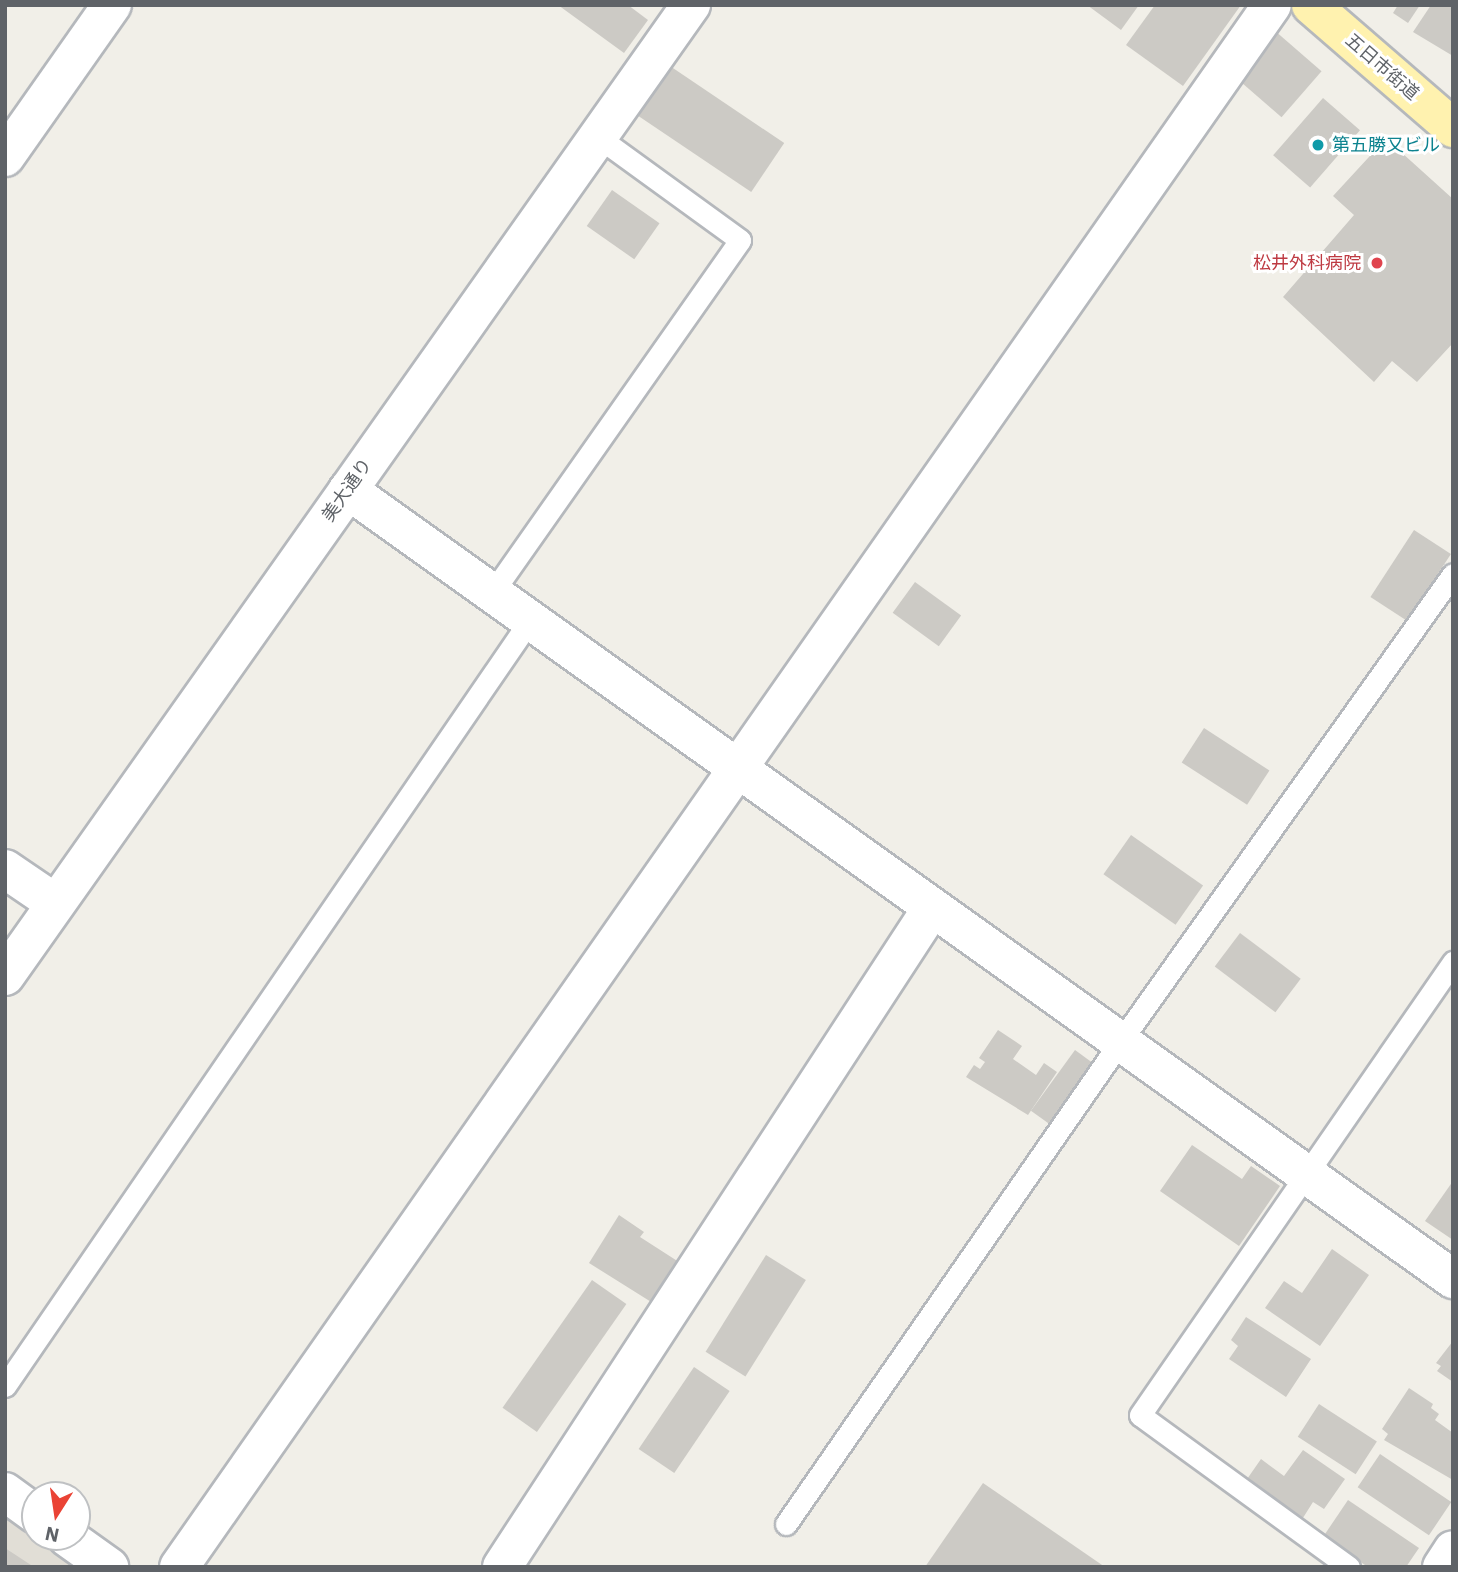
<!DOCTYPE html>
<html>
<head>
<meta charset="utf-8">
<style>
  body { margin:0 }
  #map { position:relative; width:1458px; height:1572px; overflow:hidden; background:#f1efe8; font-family:"IBM Plex Sans","Noto Sans JP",sans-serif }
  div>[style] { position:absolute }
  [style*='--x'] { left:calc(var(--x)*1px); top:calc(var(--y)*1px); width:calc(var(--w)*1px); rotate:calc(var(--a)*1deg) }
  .education>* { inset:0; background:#e1ded6 }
  .building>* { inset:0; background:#cccac5; transform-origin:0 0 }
  .roads { filter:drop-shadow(2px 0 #b5b8bc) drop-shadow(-2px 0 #b5b8bc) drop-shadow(0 2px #b5b8bc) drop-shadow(0 -2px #b5b8bc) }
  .service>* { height:21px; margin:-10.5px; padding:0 10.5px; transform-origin:10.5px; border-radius:10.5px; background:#fff }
  .minor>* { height:38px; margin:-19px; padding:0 19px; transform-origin:19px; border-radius:19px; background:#fff }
  .primary>* { height:38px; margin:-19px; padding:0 19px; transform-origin:19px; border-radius:19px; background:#fff2af }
  .dots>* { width:19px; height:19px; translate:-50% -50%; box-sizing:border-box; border:4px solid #fff; border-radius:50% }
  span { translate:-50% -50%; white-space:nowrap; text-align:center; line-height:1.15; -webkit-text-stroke:6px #fff; paint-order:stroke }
  .street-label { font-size:18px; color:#5f6368 }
  .culture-label { font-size:18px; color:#0d838f }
  .left { translate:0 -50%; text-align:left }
  .health-label { font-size:18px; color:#be3a42 }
  .right { translate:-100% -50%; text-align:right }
  .frame { position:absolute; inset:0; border:7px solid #5f6368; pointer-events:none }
  .north { position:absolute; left:21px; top:1481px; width:70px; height:70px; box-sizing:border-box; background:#fff; border:2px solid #bfc1c3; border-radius:50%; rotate:192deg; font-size:19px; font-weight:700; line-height:28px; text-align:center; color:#5f6368 }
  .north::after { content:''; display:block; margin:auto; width:24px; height:32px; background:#ea4335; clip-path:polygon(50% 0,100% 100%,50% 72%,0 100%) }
</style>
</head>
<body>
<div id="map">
  <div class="education">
    <i style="clip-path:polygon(5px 1516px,74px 1567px,5px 1567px)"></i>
  </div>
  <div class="building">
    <i style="clip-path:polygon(558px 5px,628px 5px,648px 20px,624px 53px)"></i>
    <i style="clip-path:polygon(1087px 5px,1139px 5px,1121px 30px)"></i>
    <i style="clip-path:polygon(1155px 5px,1241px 5px,1183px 86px,1126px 45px)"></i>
    <i style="clip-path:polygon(1398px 5px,1420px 5px,1408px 23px,1393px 13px)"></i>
    <i style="clip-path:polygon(1431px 5px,1453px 5px,1453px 56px,1413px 32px)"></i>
    <i style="left:1274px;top:30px;width:63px;height:61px;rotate:41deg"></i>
    <i style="left:664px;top:62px;width:145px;height:59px;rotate:34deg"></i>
    <i style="left:1323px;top:98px;width:49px;height:76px;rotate:41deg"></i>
    <i style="clip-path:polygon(1391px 143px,1453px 199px,1453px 343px,1417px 382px,1392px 361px,1374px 382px,1283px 297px,1354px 215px,1333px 196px,1380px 145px,1385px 149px)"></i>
    <i style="left:612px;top:190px;width:58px;height:44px;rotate:35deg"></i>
    <i style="left:1414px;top:530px;width:44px;height:80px;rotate:33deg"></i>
    <i style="left:915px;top:582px;width:57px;height:38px;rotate:36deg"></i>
    <i style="left:1204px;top:728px;width:78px;height:41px;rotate:33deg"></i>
    <i style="left:1131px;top:835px;width:88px;height:48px;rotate:35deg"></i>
    <i style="left:1240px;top:933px;width:76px;height:42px;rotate:37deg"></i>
    <i style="clip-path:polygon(998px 1030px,1022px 1046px,1013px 1059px,1036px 1075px,1044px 1063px,1057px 1072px,1028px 1115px,966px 1077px,974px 1065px,980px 1069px,985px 1062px,979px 1058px)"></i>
    <i style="left:1075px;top:1050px;width:22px;height:75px;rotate:36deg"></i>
    <i style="clip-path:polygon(1192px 1145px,1242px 1179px,1251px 1166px,1280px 1186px,1239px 1246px,1160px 1191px)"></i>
    <i style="clip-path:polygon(1453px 1181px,1453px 1240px,1425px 1221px)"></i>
    <i style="clip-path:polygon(619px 1215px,644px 1232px,640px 1237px,682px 1264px,656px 1305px,589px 1263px)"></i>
    <i style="clip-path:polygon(1332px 1249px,1369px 1275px,1320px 1346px,1265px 1308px,1284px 1281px,1302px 1293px)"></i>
    <i style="left:766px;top:1255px;width:47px;height:114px;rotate:32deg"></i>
    <i style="left:592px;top:1280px;width:42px;height:156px;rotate:35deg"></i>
    <i style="clip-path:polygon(1246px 1317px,1311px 1359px,1286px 1397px,1229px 1359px,1238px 1346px,1231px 1340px)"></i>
    <i style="clip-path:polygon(1453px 1341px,1453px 1382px,1437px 1371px,1441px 1366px,1436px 1363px)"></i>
    <i style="left:694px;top:1367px;width:43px;height:99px;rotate:34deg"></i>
    <i style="clip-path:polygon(1409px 1388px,1433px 1404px,1431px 1408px,1439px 1414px,1435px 1420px,1453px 1433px,1453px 1480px,1384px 1440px,1388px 1434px,1382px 1429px)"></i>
    <i style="left:1319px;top:1404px;width:69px;height:39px;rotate:33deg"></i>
    <i style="clip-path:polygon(1303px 1450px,1345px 1479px,1324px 1509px,1313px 1502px,1301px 1521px,1245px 1482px,1261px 1459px,1284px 1476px)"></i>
    <i style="left:1380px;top:1454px;width:86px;height:40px;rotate:34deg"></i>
    <i style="clip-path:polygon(983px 1483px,1105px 1567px,925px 1567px)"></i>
    <i style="clip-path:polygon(1348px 1500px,1419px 1548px,1406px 1567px,1368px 1567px,1323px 1537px)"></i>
    <i style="clip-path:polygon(5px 1548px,34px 1567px,5px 1567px)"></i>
  </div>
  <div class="roads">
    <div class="service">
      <i style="--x:492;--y:593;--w:431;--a:-54.9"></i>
      <i style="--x:740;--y:240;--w:175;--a:-144"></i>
      <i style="--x:5;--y:1386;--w:929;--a:-55.57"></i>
      <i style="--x:786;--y:1524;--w:586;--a:-55.28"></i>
      <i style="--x:1120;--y:1042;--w:574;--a:-54.57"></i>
      <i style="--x:1349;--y:1567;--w:258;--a:-144"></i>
      <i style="--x:1140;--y:1415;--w:551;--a:-55.36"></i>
    </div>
    <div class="minor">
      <i style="--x:5;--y:157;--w:186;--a:-54.9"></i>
      <i style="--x:348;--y:490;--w:1358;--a:35.53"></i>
      <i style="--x:5;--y:869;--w:60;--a:34.2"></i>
      <i style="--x:5;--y:976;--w:1189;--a:-54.76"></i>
      <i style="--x:5;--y:1492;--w:37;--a:36"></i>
      <i style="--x:67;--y:1537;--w:52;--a:35.5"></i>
      <i style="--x:179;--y:1567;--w:1906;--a:-55.02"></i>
      <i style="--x:502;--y:1567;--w:787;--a:-56.88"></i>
      <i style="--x:1442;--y:1567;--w:20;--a:-57"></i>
    </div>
    <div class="primary">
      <i style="--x:1311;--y:5;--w:188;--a:40.9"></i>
    </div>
  </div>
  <div class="dots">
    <i style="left:1318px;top:145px;background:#0f9aa8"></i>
    <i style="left:1377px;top:263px;background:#e0444e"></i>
  </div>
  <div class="street-label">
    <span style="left:1382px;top:67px;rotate:41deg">五日市街道</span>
    <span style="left:347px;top:490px;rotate:-55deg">美大通り</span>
  </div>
  <div class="culture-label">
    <span class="left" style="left:1332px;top:145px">第五勝又ビル</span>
  </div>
  <div class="health-label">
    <span class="right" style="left:1361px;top:263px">松井外科病院</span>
  </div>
  <div class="frame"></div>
  <div class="north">N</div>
</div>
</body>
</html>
